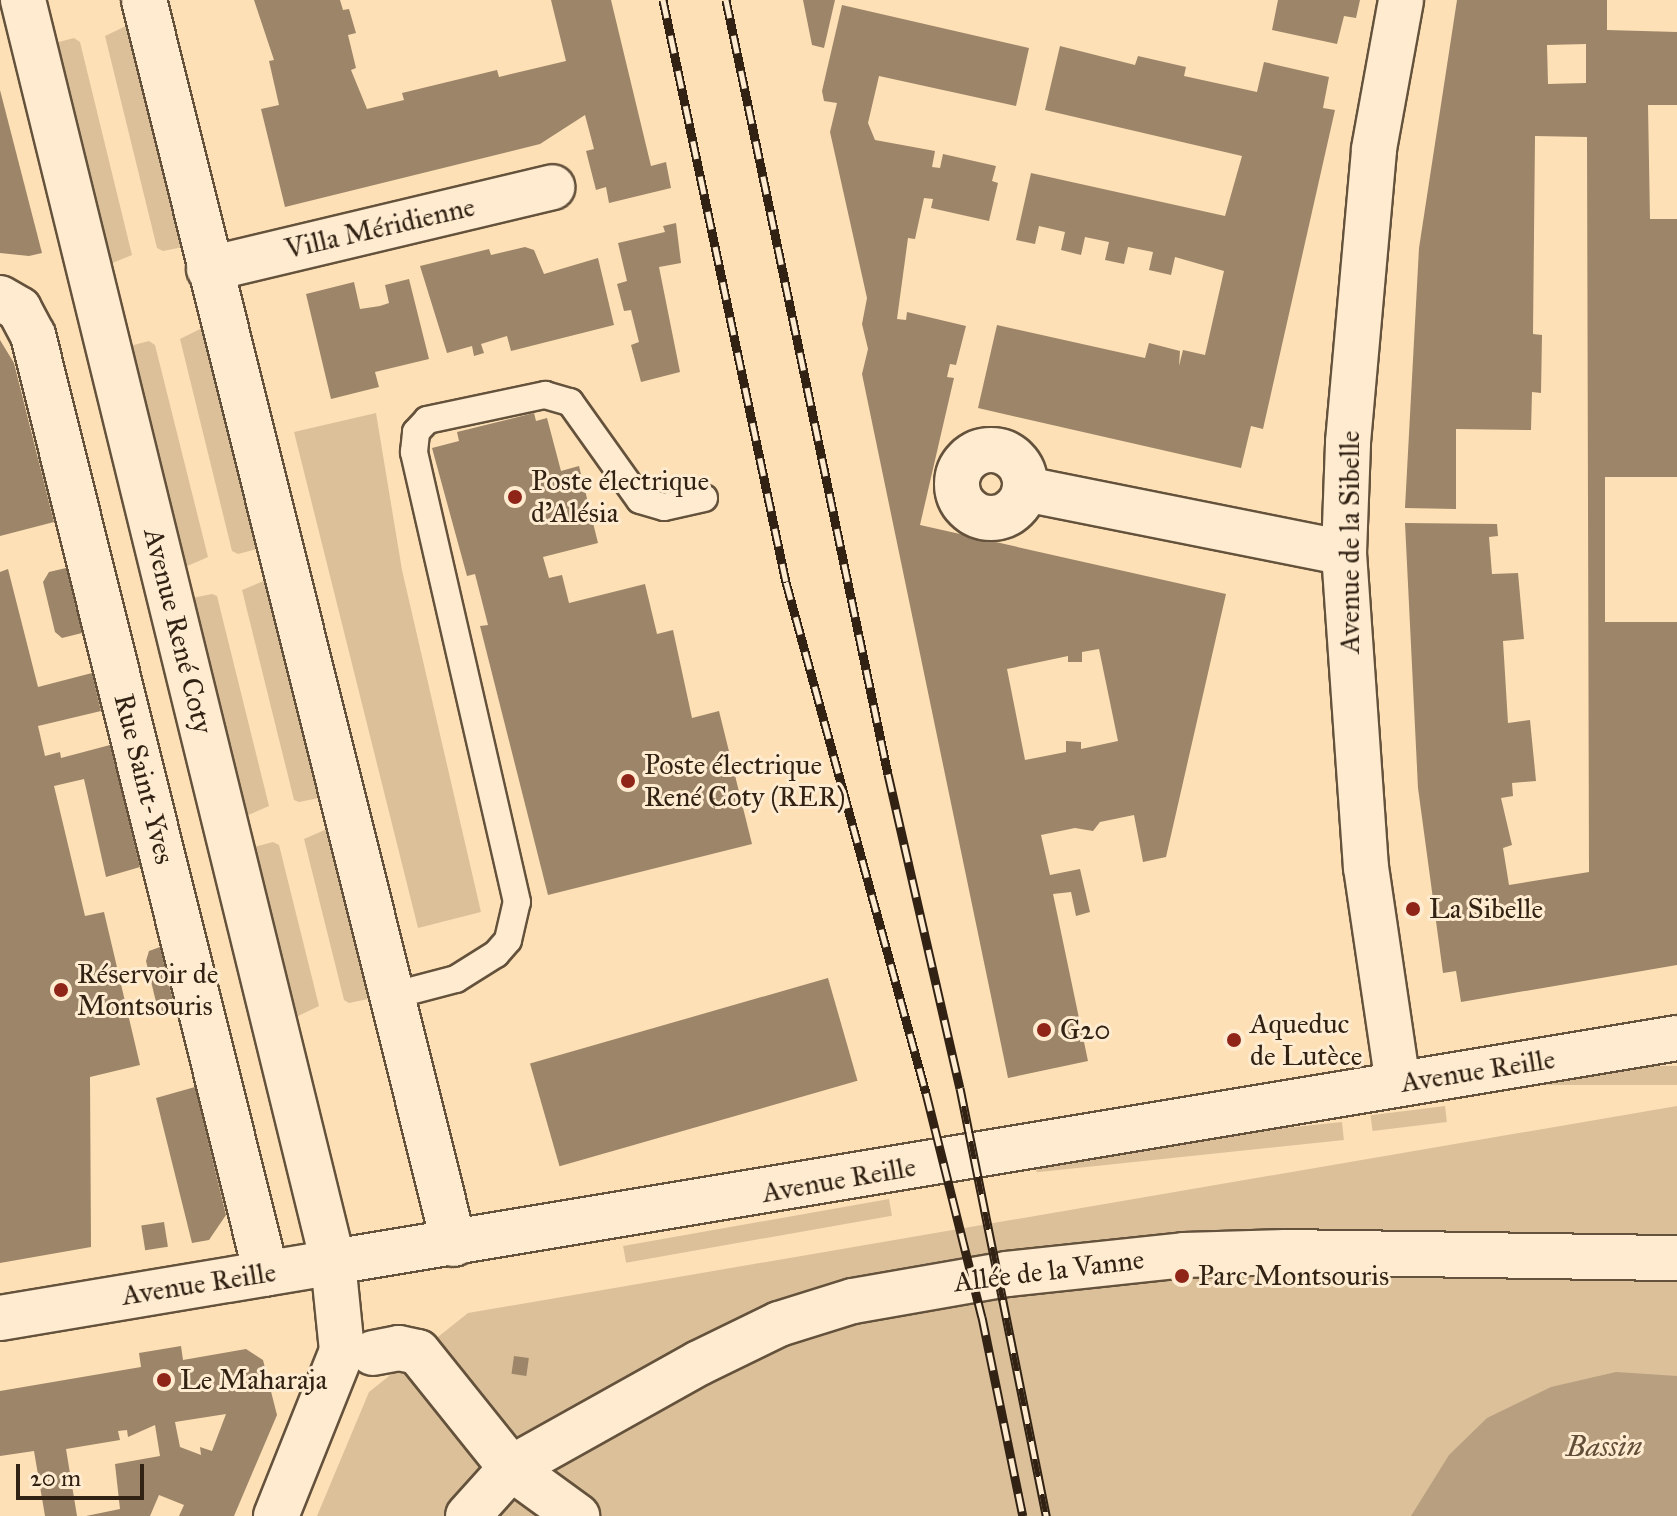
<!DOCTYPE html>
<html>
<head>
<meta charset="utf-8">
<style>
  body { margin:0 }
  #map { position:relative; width:1677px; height:1516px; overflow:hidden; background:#fee0b6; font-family:"IM FELL Great Primer",serif }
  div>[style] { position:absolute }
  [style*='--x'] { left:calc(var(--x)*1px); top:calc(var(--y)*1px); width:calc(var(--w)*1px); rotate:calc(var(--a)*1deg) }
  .green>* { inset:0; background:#dbc09a; transform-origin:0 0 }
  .water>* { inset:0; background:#b89f7f }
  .building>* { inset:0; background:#9c8568; transform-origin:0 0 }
  .roads { filter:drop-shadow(2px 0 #64523c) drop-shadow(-2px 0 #64523c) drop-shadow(0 2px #64523c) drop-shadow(0 -2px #64523c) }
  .lane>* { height:26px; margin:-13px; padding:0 13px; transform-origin:13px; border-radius:13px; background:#feebd0 }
  .street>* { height:44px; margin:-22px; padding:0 22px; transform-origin:22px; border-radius:22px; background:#feebd0 }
  .street>.ring { margin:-22px; padding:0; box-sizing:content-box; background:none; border:44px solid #feebd0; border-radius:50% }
  .secondary>* { height:44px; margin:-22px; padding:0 22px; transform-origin:22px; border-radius:22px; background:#feebd0 }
  .rail>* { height:9px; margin-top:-4.5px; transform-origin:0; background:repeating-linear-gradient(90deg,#feebd0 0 18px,#312214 0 36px); box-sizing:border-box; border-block:2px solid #312214 }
  .dots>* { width:22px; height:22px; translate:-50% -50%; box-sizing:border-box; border:4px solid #feebd0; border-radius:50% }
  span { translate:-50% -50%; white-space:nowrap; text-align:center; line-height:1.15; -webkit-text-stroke:6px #feebd0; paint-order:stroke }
  .street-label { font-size:28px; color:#312214 }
  .poi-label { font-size:28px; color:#312214 }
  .left { translate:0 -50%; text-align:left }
  .water-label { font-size:30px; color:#604e39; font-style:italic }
  .scale { position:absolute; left:16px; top:1464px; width:128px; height:36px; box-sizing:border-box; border:4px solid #312214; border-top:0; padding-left:10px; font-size:24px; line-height:28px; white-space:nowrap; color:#312214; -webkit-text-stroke:6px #feebd0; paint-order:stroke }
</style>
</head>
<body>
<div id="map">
  <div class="green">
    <i style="clip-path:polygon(128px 25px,183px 247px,163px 251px,157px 248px,105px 36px)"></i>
    <i style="clip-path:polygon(74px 38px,80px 42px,132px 255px,110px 264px,55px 43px)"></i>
    <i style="clip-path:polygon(202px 328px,257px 549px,238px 554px,232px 551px,180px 339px)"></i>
    <i style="clip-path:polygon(149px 341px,155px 345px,208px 557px,185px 567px,130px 346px)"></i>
    <i style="clip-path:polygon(376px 413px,402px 570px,481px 912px,418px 928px,294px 432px)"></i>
    <i style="clip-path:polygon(266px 580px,319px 798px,299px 802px,294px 800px,242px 590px)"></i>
    <i style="clip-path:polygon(212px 594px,217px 596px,269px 806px,246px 816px,192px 598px)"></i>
    <i style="clip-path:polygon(327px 829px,368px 999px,349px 1003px,344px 1000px,304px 839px)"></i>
    <i style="clip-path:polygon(273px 842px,279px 845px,319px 1006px,296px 1017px,254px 847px)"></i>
    <i style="left:1677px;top:1066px;width:19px;height:208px;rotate:90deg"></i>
    <i style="left:1445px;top:1106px;width:16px;height:75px;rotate:83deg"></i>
    <i style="clip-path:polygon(1677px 1106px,1677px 1516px,317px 1516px,369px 1392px,468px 1313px)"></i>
    <i style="left:1342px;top:1122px;width:18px;height:309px;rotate:84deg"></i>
    <i style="left:889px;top:1199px;width:17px;height:270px;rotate:80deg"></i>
  </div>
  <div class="water">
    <i style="clip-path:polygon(1616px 1372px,1677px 1376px,1677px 1516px,1411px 1516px,1449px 1455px,1487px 1418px,1551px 1387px)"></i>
  </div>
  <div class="building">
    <i style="clip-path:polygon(254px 0,340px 0,343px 10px,349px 9px,356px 33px,348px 35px,356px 68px,351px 70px,367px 109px,404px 100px,402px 93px,497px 70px,499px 77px,566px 61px,551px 0,611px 0,651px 166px,666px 162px,671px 188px,609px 203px,606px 187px,596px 190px,586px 151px,594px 149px,585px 115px,540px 144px,285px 207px,261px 109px,279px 105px,269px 61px,274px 60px)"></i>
    <i style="clip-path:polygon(803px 0,835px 0,824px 48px,812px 45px)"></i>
    <i style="clip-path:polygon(1278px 0,1360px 0,1356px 18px,1344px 16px,1337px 44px,1272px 30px)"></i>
    <i style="clip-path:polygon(evenodd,1457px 0,1607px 0,1607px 30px,1677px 32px,1677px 105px,1648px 105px,1650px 219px,1677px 219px,1677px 477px,1605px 477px,1605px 622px,1677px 622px,1677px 965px,1461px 1002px,1456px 971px,1443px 973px,1418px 788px,1405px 523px,1497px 524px,1498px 536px,1489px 537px,1492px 574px,1518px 573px,1524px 639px,1503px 641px,1508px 723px,1530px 720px,1536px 781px,1512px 783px,1513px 796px,1501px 798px,1512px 845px,1503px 848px,1509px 885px,1589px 872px,1587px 137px,1535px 136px,1533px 334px,1542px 335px,1541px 393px,1532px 392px,1531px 430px,1456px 429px,1456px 509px,1405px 508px,1419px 248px,1457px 0,1586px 44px,1586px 83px,1548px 84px,1547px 45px,1586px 44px)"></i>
    <i style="clip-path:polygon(evenodd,842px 5px,1029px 48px,1016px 106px,879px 76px,868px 123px,875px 140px,935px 151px,932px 167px,940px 168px,943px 154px,996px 166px,992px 181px,998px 183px,989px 221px,931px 208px,933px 199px,924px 198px,915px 239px,908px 238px,897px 319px,906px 320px,907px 312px,966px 326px,956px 365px,950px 364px,947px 377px,954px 378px,920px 525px,1226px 594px,1166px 857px,1143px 862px,1134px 815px,1100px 822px,1093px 831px,1075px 828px,1041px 835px,1050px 875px,1080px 869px,1090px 912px,1076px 916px,1071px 892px,1053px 894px,1088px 1061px,1008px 1078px,862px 374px,868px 349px,862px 324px,867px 298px,830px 132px,837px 103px,824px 101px,822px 91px,842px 5px,1099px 649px,1118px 741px,1081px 749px,1081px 742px,1066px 741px,1066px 752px,1025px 760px,1007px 669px,1068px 656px,1068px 662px,1082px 662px,1082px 652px,1099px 649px)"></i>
    <i style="clip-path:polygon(1060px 46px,1135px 65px,1138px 56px,1186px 67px,1184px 76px,1257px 92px,1264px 62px,1329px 77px,1323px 108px,1335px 110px,1263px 429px,1251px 426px,1241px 468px,978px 408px,997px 325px,1145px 358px,1149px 343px,1180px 351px,1179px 366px,1183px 350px,1205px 355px,1224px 271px,1175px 257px,1171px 275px,1149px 270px,1153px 252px,1128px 247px,1124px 264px,1105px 260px,1109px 242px,1085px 237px,1081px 255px,1061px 250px,1065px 232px,1039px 226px,1035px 244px,1016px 240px,1031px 173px,1225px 216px,1242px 156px,1045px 110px)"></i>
    <i style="clip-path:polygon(0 90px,42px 253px,29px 256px,0 253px)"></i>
    <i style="clip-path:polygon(676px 223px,681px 263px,659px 267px,680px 372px,641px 382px,631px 345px,639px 342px,631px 310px,624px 311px,617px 284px,627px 281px,618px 243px,665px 232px,663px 226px)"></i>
    <i style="clip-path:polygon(525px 247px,534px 250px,544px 274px,598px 258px,614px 325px,511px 351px,507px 336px,481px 344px,484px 353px,474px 356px,472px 346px,447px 353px,420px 266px,489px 249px,491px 255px)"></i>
    <i style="clip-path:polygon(409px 279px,429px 359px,375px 372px,379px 387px,331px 399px,306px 294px,354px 282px,360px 309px,380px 306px,389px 303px,385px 285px)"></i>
    <i style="clip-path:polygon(0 340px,14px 363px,54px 522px,0 536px)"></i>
    <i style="clip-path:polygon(534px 413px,536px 421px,547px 418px,561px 471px,579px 466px,598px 543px,543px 557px,549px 578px,562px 575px,569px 603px,645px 584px,657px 634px,673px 630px,692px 718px,719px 711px,752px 844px,548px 895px,480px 626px,488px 625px,475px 574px,467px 576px,432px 448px,459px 441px,457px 432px)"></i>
    <i style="clip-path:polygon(66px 568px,82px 633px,62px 638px,55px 632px,43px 582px,49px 572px)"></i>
    <i style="clip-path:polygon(8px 569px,38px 687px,92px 673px,101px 711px,38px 726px,45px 756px,60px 752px,61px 758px,110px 745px,140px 867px,106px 877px,84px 779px,54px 786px,85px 916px,104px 912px,140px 1065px,90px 1077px,91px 1247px,0 1263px,0 572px)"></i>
    <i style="clip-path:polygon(160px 947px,175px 1009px,165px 1012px,158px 1010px,146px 961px,149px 951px)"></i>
    <i style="left:828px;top:978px;width:107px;height:310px;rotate:74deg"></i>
    <i style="clip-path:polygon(195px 1087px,226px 1215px,209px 1240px,192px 1243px,156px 1098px)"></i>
    <i style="left:164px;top:1222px;width:25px;height:23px;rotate:81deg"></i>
    <i style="clip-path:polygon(evenodd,181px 1346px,183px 1360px,246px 1349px,263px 1360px,277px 1415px,234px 1516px,179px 1516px,184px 1505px,159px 1495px,150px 1516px,86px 1516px,120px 1509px,115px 1464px,160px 1456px,155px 1425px,128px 1437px,127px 1430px,118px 1431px,120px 1440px,66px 1449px,77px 1516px,45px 1516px,34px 1451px,0 1456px,0 1391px,141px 1367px,139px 1353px,181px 1346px,226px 1414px,212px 1451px,200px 1447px,201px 1455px,180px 1447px,175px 1422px,226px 1414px)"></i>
    <i style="left:514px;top:1356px;width:15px;height:18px;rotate:8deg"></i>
  </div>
  <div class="roads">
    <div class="lane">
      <i style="--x:395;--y:995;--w:63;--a:-14.7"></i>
      <i style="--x:456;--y:979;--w:47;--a:-32"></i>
      <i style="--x:496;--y:954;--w:18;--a:-49"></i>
      <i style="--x:508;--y:940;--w:39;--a:-77"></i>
      <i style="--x:517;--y:902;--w:462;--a:-102.9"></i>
      <i style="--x:414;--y:452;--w:20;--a:-84"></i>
      <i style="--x:416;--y:432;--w:16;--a:-47"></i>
      <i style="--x:427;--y:420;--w:121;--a:-12"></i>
      <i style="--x:545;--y:395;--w:26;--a:16"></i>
      <i style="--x:570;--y:402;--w:120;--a:54.5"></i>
      <i style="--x:640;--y:500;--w:25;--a:16"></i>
      <i style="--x:664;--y:507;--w:41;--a:-12.7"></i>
    </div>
    <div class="street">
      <i style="--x:209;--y:269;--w:353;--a:-13.4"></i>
      <i style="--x:0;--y:298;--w:22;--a:30"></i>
      <i style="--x:19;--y:309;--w:30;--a:62"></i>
      <i style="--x:33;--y:335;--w:967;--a:76.05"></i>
      <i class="ring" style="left:957px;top:450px;width:24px;height:24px"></i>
      <i style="--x:1025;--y:489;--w:325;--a:11.3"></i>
      <i style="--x:1398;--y:1084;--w:218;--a:-98.4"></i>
      <i style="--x:1366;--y:868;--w:316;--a:-94"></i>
      <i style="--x:1344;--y:553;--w:111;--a:-87.9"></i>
      <i style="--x:1348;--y:442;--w:294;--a:-84.9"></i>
      <i style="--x:1374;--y:149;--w:151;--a:-79.7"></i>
      <i style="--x:0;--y:1318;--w:338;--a:-9.5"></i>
      <i style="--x:373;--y:1353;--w:26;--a:-11"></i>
      <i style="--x:399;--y:1348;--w:19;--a:12"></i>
      <i style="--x:418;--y:1352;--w:149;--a:51.3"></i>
      <i style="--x:511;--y:1468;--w:82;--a:36"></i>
      <i style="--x:468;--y:1516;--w:64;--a:-48.1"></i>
      <i style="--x:511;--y:1468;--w:215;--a:-29.2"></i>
      <i style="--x:699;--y:1363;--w:89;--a:-26"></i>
      <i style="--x:779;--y:1324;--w:77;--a:-17.3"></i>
      <i style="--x:853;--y:1301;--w:156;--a:-9.9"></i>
      <i style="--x:1007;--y:1274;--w:178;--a:-6.1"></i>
      <i style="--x:1184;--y:1255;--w:101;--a:-1.7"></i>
      <i style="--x:1285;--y:1252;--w:392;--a:0.9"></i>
    </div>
    <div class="secondary">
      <i style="--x:23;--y:0;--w:1300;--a:76.2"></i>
      <i style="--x:333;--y:1262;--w:89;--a:84.2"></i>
      <i style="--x:342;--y:1351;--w:178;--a:111.8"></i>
      <i style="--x:144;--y:0;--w:1282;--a:76.01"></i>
      <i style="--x:333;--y:1262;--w:1363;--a:-9.46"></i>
    </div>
  </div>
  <div class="rail">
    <i style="--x:663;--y:0;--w:595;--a:78.07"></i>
    <i style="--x:786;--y:582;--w:530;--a:74.68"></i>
    <i style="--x:926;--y:1093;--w:231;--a:76"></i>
    <i style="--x:982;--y:1317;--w:203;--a:78.4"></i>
    <i style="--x:726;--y:0;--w:791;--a:78.18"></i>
    <i style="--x:888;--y:774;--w:322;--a:77.1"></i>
    <i style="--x:960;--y:1088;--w:437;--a:78.6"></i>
  </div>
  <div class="dots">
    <i style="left:515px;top:497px;background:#8f2418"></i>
    <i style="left:628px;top:781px;background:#8f2418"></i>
    <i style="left:1413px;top:909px;background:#8f2418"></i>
    <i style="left:61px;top:990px;background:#8f2418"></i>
    <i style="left:1044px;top:1030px;background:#8f2418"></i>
    <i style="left:1234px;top:1040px;background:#8f2418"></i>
    <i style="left:1182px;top:1276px;background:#8f2418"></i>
    <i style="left:164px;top:1380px;background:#8f2418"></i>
  </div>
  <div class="street-label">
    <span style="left:380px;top:228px;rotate:-13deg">Villa Méridienne</span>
    <span style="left:1350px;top:542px;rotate:-90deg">Avenue de la Sibelle</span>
    <span style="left:178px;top:631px;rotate:76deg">Avenue René Coty</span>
    <span style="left:144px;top:779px;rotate:76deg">Rue Saint-Yves</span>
    <span style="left:1478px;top:1071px;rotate:-9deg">Avenue Reille</span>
    <span style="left:839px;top:1180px;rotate:-10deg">Avenue Reille</span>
    <span style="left:1049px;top:1271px;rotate:-7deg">Allée de la Vanne</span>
    <span style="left:199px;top:1284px;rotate:-9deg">Avenue Reille</span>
  </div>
  <div class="poi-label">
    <span class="left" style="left:531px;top:497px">Poste électrique<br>d'Alésia</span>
    <span class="left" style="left:644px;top:781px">Poste électrique<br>René Coty (RER)</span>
    <span class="left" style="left:1429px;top:909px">La Sibelle</span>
    <span class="left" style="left:77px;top:990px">Réservoir de<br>Montsouris</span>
    <span class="left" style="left:1250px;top:1040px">Aqueduc<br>de Lutèce</span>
    <span class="left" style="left:1060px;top:1030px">G20</span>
    <span class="left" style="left:1198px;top:1276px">Parc Montsouris</span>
    <span class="left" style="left:180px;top:1380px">Le Maharaja</span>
  </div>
  <div class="water-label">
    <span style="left:1604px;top:1446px">Bassin</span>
  </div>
  <div class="scale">20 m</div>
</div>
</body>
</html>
